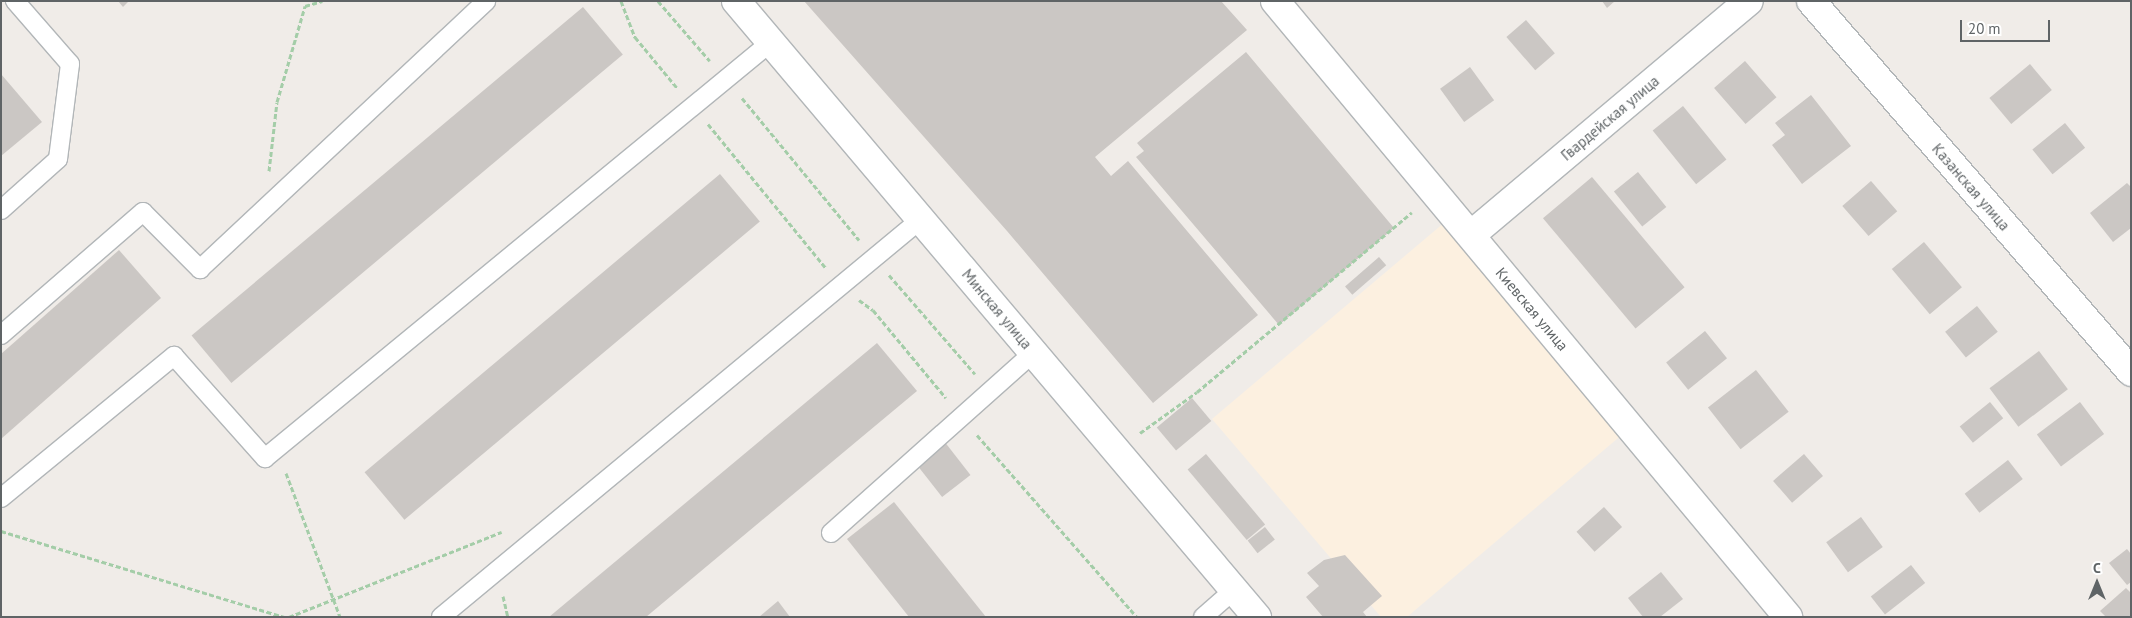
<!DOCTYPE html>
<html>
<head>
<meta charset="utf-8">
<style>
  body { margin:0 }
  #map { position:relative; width:2132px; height:618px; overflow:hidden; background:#f0ece8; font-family:"PT Sans",sans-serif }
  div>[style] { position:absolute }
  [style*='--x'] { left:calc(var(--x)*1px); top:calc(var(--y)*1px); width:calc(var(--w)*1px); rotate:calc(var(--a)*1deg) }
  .commercial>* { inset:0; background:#fcf0e0 }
  .building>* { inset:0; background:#cbc7c4; transform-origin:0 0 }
  .path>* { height:3px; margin-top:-1.5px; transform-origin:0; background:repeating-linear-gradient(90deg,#a4cda8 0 5px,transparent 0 7.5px) }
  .roads { filter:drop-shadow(1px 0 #b2b6b8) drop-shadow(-1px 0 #b2b6b8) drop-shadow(0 1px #b2b6b8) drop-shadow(0 -1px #b2b6b8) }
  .service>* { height:18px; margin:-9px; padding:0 9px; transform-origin:9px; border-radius:9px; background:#fff }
  .minor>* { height:28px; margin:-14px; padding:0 14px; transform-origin:14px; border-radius:14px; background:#fff }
  .secondary>* { height:28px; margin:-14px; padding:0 14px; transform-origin:14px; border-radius:14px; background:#fff }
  span { translate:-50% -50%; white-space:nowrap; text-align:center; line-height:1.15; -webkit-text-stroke:4.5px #fff; paint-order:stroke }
  .street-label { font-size:15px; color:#5f6466 }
  .frame { position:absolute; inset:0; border:2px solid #5f6466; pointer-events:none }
  .north { position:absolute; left:2072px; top:558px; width:50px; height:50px; -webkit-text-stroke:4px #fff; paint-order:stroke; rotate:0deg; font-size:14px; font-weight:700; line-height:20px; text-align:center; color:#5f6466 }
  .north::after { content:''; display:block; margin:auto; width:18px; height:22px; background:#5f6466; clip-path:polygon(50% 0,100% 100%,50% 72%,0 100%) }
  .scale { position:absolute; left:1960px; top:20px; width:90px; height:22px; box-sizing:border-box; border:2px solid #5f6466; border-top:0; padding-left:6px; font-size:15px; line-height:18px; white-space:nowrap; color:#5f6466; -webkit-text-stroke:4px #fff; paint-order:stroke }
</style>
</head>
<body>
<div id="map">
  <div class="commercial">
    <i style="clip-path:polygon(1445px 222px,1624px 433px,1407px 617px,1381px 617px,1212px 419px)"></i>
  </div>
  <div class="building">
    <i style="clip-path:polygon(118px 1px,129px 1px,123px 7px)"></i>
    <i style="clip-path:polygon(804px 1px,1221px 1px,1247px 30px,1095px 157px,1111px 176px,1128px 161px,1258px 315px,1153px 403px,1007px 231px)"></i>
    <i style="clip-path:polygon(1602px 1px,1615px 1px,1607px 8px)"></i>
    <i style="left:583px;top:7px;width:62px;height:511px;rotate:50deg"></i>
    <i style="left:1526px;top:20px;width:44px;height:26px;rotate:49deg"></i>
    <i style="clip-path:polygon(1246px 52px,1394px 228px,1279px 325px,1136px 157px,1144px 151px,1137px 143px)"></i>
    <i style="left:1745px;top:61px;width:48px;height:41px;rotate:49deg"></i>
    <i style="left:2030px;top:64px;width:34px;height:53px;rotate:50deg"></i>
    <i style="left:1470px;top:67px;width:41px;height:37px;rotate:54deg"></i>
    <i style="clip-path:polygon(1px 74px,42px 122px,1px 156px)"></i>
    <i style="clip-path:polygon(1811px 95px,1851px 146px,1802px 184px,1772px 145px,1785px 135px,1775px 123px)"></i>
    <i style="left:1683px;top:106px;width:69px;height:39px;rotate:51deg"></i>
    <i style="left:2065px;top:123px;width:32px;height:42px;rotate:51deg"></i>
    <i style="left:1638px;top:172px;width:45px;height:31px;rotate:51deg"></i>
    <i style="left:720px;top:174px;width:62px;height:464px;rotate:50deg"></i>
    <i style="left:1592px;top:177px;width:144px;height:64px;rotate:50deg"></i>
    <i style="left:1871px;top:181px;width:40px;height:38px;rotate:49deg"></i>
    <i style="clip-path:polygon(2127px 183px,2131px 187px,2131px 228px,2113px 242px,2090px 213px)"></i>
    <i style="left:1924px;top:242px;width:59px;height:42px;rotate:50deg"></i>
    <i style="clip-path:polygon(119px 250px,161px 298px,1px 439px,1px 354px)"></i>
    <i style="left:1379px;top:257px;width:11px;height:45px;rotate:49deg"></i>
    <i style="left:1977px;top:306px;width:33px;height:41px;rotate:51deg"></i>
    <i style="left:1705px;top:331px;width:35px;height:50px;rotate:51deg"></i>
    <i style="clip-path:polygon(877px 343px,917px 391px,646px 617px,549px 617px)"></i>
    <i style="left:2039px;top:351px;width:48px;height:62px;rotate:53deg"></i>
    <i style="left:1756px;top:370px;width:53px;height:61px;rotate:52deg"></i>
    <i style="left:1192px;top:398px;width:30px;height:46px;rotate:50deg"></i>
    <i style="left:1990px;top:402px;width:21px;height:39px;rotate:51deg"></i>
    <i style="left:2080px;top:402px;width:40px;height:54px;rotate:53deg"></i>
    <i style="left:944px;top:441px;width:43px;height:36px;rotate:52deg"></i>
    <i style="left:1206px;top:454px;width:92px;height:24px;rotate:50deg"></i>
    <i style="left:1804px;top:454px;width:29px;height:41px;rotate:49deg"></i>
    <i style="left:2008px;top:460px;width:24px;height:55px;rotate:52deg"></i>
    <i style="clip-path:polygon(894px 502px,986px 617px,909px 617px,847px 539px)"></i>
    <i style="left:1604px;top:507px;width:27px;height:37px;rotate:48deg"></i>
    <i style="left:1861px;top:517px;width:37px;height:43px;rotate:54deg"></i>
    <i style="left:1265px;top:527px;width:16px;height:22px;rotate:52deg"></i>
    <i style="clip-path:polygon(2127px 549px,2131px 554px,2131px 582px,2127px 585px,2109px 563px)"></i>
    <i style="clip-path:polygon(1345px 555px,1382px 596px,1363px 612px,1367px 617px,1323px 617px,1306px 597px,1319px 586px,1307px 573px,1324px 560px)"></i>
    <i style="left:1911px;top:565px;width:23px;height:51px;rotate:52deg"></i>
    <i style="clip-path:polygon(1661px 572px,1683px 599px,1660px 617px,1643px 617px,1628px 598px)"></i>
    <i style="clip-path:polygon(2126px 588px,2131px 593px,2131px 617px,2106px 617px,2100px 611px)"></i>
    <i style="clip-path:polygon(778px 601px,790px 617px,759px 617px)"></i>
  </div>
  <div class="path">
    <i style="--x:621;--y:1;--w:39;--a:69"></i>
    <i style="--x:635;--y:37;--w:67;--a:50.4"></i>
    <i style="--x:658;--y:1;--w:79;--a:49.1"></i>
    <i style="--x:742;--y:98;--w:184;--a:50.5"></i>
    <i style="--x:708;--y:124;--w:186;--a:50.7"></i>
    <i style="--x:269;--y:171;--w:69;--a:-83.4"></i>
    <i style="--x:277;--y:102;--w:100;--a:-73.7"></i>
    <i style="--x:305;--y:6;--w:18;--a:-16"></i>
    <i style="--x:889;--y:275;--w:131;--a:49"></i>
    <i style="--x:859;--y:300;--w:17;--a:36"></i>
    <i style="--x:873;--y:310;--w:114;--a:50.3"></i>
    <i style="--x:1140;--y:433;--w:70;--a:-35.7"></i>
    <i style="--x:1197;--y:392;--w:280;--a:-39.9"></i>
    <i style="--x:977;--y:435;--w:242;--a:48.7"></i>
    <i style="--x:286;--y:473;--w:154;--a:69.4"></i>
    <i style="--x:1;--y:531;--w:296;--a:16.9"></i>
    <i style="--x:503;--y:596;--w:22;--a:77"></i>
    <i style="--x:289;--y:617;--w:229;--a:-21.8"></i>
  </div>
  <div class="roads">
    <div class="service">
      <i style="--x:1;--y:210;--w:76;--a:-41.8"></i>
      <i style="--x:58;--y:159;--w:96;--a:-82.8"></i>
      <i style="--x:70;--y:64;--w:84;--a:-131.1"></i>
      <i style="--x:1;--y:335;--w:188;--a:-40.9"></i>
      <i style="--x:143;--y:212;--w:81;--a:45"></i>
      <i style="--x:200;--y:269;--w:392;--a:-43.1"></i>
      <i style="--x:1;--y:498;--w:224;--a:-39.4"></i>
      <i style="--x:174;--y:356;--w:137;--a:48.3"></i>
      <i style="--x:265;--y:458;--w:655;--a:-39.42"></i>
      <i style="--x:831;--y:533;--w:272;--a:-41.7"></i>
      <i style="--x:441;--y:617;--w:624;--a:-39.66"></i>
      <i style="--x:1203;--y:617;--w:41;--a:-41.1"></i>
    </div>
    <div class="minor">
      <i style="--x:1275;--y:1;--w:802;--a:50.21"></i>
      <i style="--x:1811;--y:1;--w:490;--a:49.2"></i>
      <i style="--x:1471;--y:235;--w:363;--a:-40.1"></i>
    </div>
    <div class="secondary">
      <i style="--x:736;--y:1;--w:807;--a:49.78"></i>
    </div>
  </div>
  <div class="street-label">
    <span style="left:1610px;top:118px;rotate:-40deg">Гвардейская улица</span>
    <span style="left:1971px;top:187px;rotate:49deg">Казанская улица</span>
    <span style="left:997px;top:309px;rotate:50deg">Минская улица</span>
    <span style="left:1532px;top:309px;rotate:50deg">Киевская улица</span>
  </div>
  <div class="frame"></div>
  <div class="north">С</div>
  <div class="scale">20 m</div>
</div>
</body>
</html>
